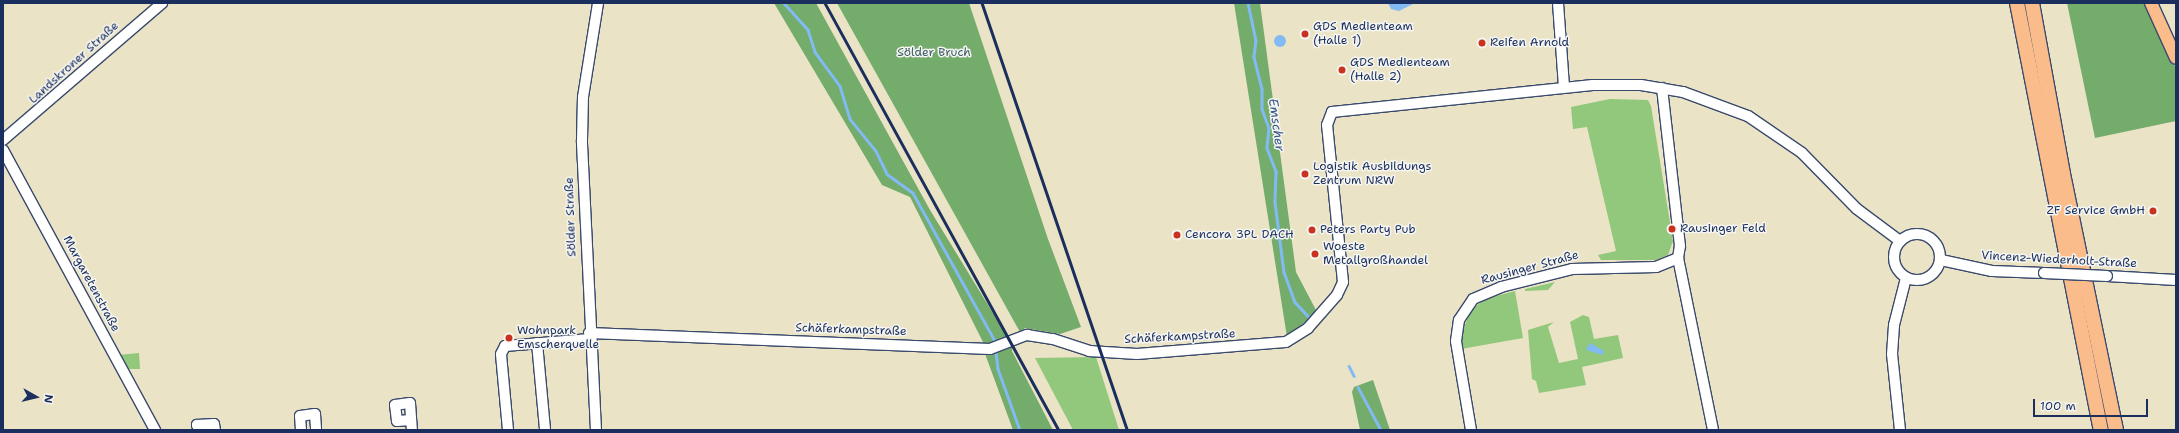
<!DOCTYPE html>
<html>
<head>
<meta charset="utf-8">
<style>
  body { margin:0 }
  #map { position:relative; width:2179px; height:433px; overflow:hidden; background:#ebe3c5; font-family:"Shantell Sans",sans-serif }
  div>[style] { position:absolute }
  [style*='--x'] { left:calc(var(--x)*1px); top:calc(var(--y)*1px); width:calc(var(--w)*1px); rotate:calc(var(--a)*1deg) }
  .green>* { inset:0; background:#91c87b }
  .forest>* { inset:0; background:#74ac6b }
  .water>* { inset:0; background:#82bbf3 }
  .round { border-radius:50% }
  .stream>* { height:2.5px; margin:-1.25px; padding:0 1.25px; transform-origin:1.25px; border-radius:1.25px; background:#82bbf3 }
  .roads { filter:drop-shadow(1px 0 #3a4a6d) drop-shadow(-1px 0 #3a4a6d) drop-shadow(0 1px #3a4a6d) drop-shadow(0 -1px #3a4a6d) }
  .minor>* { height:10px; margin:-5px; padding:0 5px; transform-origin:5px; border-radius:5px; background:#fff }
  .minor>.ring { margin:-5px; padding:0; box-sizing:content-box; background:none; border:10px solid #fff; border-radius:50% }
  .major>* { height:12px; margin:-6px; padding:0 6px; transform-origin:6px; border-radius:6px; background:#fabc8b }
  .highway>* { height:14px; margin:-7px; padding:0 7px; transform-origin:7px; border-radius:7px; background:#fabc8b }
  .rail>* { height:2.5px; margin:-1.25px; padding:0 1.25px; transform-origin:1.25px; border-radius:1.25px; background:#1b2f5e }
  .bridges { filter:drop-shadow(1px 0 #3a4a6d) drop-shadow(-1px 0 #3a4a6d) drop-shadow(0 1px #3a4a6d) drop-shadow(0 -1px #3a4a6d) }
  .minor-bridge>* { height:10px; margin:-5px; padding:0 5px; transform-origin:5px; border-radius:5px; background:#fff }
  .dots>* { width:11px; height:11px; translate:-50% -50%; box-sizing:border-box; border:2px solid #f6f6f2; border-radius:50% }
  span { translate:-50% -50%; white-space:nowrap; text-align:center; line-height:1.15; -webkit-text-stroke:3px #f6f6f2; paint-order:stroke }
  .poi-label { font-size:12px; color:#1b2f5e }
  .left { translate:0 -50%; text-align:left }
  .right { translate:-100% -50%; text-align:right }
  .park-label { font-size:12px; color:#3e5d67 }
  .street-label { font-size:12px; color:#1b2f5e }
  .water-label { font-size:13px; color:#3a598b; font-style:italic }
  .frame { position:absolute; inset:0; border:4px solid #1b2f5e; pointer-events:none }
  .north { position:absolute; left:16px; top:377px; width:40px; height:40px; -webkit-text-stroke:3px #f6f6f2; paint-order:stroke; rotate:98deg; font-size:11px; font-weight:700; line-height:16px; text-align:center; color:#1b2f5e }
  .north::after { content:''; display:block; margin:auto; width:14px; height:18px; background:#1b2f5e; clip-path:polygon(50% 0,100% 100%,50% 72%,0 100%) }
  .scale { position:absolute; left:2033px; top:399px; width:115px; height:18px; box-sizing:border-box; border:2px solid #1b2f5e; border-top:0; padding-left:5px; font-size:12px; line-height:14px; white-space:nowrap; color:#1b2f5e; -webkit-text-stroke:3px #f6f6f2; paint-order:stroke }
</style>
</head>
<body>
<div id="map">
  <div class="green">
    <i style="clip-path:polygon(1610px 99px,1648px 100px,1651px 106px,1673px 241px,1668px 255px,1656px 260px,1601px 260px,1598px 255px,1616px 251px,1587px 127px,1573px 129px,1571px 107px)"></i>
    <i style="clip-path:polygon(1555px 282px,1548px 290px,1525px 291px,1525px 289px)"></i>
    <i style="clip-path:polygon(1515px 291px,1523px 338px,1461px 349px,1462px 332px,1471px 310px,1485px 299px)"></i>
    <i style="clip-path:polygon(1583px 315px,1589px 317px,1594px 339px,1618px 335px,1623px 358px,1582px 367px,1586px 385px,1539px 393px,1536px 381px,1532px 379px,1528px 330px,1554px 322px,1548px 327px,1559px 363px,1578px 359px,1570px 322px)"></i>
    <i style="clip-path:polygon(139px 353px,140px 369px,126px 369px,118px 355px)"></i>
    <i style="clip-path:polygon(1096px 357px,1119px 430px,1073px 430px,1035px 358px)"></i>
  </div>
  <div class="forest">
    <i style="clip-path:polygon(774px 3px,816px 3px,930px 210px,1010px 341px,984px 344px,910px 197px,882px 185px)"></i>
    <i style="clip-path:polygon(837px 3px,969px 3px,1048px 239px,1081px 327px,1060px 334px,1025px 328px,1020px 332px)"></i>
    <i style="clip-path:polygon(1234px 3px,1260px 3px,1296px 272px,1317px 312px,1287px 337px)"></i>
    <i style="clip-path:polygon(2067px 3px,2146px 3px,2176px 69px,2176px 121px,2095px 138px)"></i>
    <i style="clip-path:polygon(1012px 345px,1012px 351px,1053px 430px,1013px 430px,984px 351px,1005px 350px)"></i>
    <i style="clip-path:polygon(1373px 380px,1390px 430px,1360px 430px,1352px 392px,1354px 387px)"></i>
  </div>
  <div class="water">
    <i style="clip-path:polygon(1388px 3px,1415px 3px,1399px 11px,1391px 9px)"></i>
    <i class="round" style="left:1274px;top:35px;width:12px;height:12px"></i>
    <i style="clip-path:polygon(1590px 343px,1604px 351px,1603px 355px,1586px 350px)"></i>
  </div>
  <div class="stream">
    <i style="--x:784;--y:3;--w:36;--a:48"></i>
    <i style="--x:808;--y:30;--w:23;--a:72"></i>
    <i style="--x:815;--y:52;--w:42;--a:53.7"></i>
    <i style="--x:840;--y:86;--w:34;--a:73"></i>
    <i style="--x:850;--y:119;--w:41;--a:50.9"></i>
    <i style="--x:876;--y:151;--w:25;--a:64"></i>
    <i style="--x:887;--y:174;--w:32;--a:36"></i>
    <i style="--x:913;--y:193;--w:171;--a:61"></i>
    <i style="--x:1248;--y:3;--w:38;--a:78"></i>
    <i style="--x:1256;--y:40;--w:17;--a:97"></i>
    <i style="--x:1254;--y:57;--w:32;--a:76"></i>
    <i style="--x:1262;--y:88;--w:21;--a:90"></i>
    <i style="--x:1262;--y:109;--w:20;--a:70"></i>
    <i style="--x:1269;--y:128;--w:20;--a:96"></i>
    <i style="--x:1267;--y:148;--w:26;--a:69"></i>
    <i style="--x:1276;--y:172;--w:30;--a:92"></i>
    <i style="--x:1275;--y:202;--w:71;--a:82.7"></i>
    <i style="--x:1284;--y:272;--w:32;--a:70"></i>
    <i style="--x:1295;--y:302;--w:19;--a:47"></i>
    <i style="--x:996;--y:352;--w:17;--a:83"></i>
    <i style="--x:998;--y:369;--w:65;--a:70.2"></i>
    <i style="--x:1349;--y:366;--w:11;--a:63"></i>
    <i style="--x:1358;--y:387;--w:49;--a:61.9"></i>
  </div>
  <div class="roads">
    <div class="minor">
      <i style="--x:1558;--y:3;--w:84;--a:85.9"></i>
      <i style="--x:3;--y:140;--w:210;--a:-40.7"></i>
      <i style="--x:3;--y:150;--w:319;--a:61.5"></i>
      <i class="ring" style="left:1894px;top:234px;width:36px;height:36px"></i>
      <i style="--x:1678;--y:258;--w:176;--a:78.5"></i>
      <i style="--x:1941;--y:260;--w:52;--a:12.2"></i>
      <i style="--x:1992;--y:271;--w:52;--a:2.2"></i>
      <i style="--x:2107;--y:276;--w:69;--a:3.3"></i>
      <i style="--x:589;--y:333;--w:401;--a:2.3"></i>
      <i style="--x:990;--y:349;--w:40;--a:-21"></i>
      <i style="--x:1027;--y:335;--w:26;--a:9"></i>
      <i style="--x:1053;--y:339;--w:38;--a:18"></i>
      <i style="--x:1089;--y:351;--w:48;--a:3.6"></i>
      <i style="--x:1137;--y:354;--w:149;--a:-4.6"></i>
      <i style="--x:1286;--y:342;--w:26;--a:-32"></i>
      <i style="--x:1308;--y:328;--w:44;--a:-48.7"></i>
      <i style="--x:1337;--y:295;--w:14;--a:-65"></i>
      <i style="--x:1343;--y:282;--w:158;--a:-95.8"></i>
      <i style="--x:1327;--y:125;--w:14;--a:-69"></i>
      <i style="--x:1332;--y:112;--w:262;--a:-5.9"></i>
      <i style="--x:1593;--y:85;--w:48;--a:0"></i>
      <i style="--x:1641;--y:85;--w:43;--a:9.5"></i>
      <i style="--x:1683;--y:92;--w:69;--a:20.3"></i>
      <i style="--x:1748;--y:116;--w:65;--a:34.4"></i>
      <i style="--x:1802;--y:153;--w:78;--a:45.5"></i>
      <i style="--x:1857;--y:209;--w:54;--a:36.7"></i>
      <i style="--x:537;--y:343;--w:87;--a:84.7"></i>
      <i style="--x:411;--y:420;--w:14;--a:176"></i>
      <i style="--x:397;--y:421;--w:16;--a:-97"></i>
      <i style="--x:395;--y:405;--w:15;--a:-8"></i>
      <i style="--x:410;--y:403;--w:27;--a:86"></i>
      <i style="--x:200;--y:430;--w:6;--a:-121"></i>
      <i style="--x:197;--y:425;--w:17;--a:-3"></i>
      <i style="--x:214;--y:424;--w:6;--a:81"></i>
      <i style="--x:301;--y:430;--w:14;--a:-94"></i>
      <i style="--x:300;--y:416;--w:15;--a:-8"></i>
      <i style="--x:315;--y:414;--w:16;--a:86"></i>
      <i style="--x:508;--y:430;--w:76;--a:-95.3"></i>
      <i style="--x:501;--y:354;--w:9;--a:-63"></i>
      <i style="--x:505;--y:346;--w:85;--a:-4.7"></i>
      <i style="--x:596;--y:430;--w:290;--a:-92.8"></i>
      <i style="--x:582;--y:140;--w:43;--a:-88.7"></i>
      <i style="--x:583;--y:97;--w:95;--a:-80.9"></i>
      <i style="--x:1471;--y:430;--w:90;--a:-99.6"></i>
      <i style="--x:1456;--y:341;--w:21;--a:-82"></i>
      <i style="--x:1459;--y:320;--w:25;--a:-56"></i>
      <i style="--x:1473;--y:299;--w:30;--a:-23"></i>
      <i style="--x:1501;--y:287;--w:73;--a:-14.2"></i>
      <i style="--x:1572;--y:269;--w:84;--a:-1.4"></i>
      <i style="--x:1656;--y:267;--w:24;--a:-22"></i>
      <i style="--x:1678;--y:258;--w:12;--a:-81"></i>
      <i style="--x:1680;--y:246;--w:159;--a:-96.5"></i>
      <i style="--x:1900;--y:430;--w:76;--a:-96"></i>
      <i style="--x:1892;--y:354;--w:29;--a:-86"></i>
      <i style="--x:1894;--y:325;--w:49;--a:-75.7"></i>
    </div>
    <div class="major">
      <i style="--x:2151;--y:3;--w:60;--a:65.6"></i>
    </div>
    <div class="highway">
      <i style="--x:2017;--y:3;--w:435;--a:78.9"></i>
      <i style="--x:2032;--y:3;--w:174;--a:79.7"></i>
      <i style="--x:2063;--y:174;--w:261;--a:78.3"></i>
    </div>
  </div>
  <div class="rail">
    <i style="--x:825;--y:3;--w:487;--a:61.3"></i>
    <i style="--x:982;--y:3;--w:451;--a:71.2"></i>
  </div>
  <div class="bridges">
    <div class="minor-bridge">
      <i style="--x:2044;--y:273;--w:63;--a:2.7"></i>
    </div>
  </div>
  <div class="dots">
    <i style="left:1305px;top:34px;background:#c8321e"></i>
    <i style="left:1482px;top:43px;background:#c8321e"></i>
    <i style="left:1342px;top:70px;background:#c8321e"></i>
    <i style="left:1305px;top:174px;background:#c8321e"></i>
    <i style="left:2153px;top:211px;background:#c8321e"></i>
    <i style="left:1672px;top:229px;background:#c8321e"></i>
    <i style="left:1312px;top:230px;background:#c8321e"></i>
    <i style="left:1177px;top:235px;background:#c8321e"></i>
    <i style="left:1315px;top:254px;background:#c8321e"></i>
    <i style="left:509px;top:338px;background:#c8321e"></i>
  </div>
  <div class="poi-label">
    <span class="left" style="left:1313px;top:34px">GDS Medienteam<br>(Halle 1)</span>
    <span class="left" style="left:1490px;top:43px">Reifen Arnold</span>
    <span class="left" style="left:1350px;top:70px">GDS Medienteam<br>(Halle 2)</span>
    <span class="left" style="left:1313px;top:174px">Logistik Ausbildungs<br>Zentrum NRW</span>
    <span class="right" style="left:2145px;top:211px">ZF Service GmbH</span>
    <span class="left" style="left:1680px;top:229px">Rausinger Feld</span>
    <span class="left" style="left:1320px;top:230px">Peters Party Pub</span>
    <span class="left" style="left:1185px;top:235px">Cencora 3PL DACH</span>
    <span class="left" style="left:1323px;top:254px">Woeste<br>Metallgroßhandel</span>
    <span class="left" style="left:517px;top:338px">Wohnpark<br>Emscherquelle</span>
  </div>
  <div class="park-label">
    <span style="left:934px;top:53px">Sölder Bruch</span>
  </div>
  <div class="street-label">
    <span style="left:74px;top:63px;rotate:-42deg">Landskroner Straße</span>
    <span style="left:571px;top:217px;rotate:-92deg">Sölder Straße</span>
    <span style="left:2059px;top:260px;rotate:3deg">Vincenz-Wiederholt-Straße</span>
    <span style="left:1530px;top:268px;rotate:-15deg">Rausinger Straße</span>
    <span style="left:91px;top:284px;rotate:62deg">Margaretenstraße</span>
    <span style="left:851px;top:330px;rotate:2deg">Schäferkampstraße</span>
    <span style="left:1180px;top:337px;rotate:-3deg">Schäferkampstraße</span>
  </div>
  <div class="water-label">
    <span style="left:1276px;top:125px;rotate:82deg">Emscher</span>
  </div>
  <div class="frame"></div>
  <div class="north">N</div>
  <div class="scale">100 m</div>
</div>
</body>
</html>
